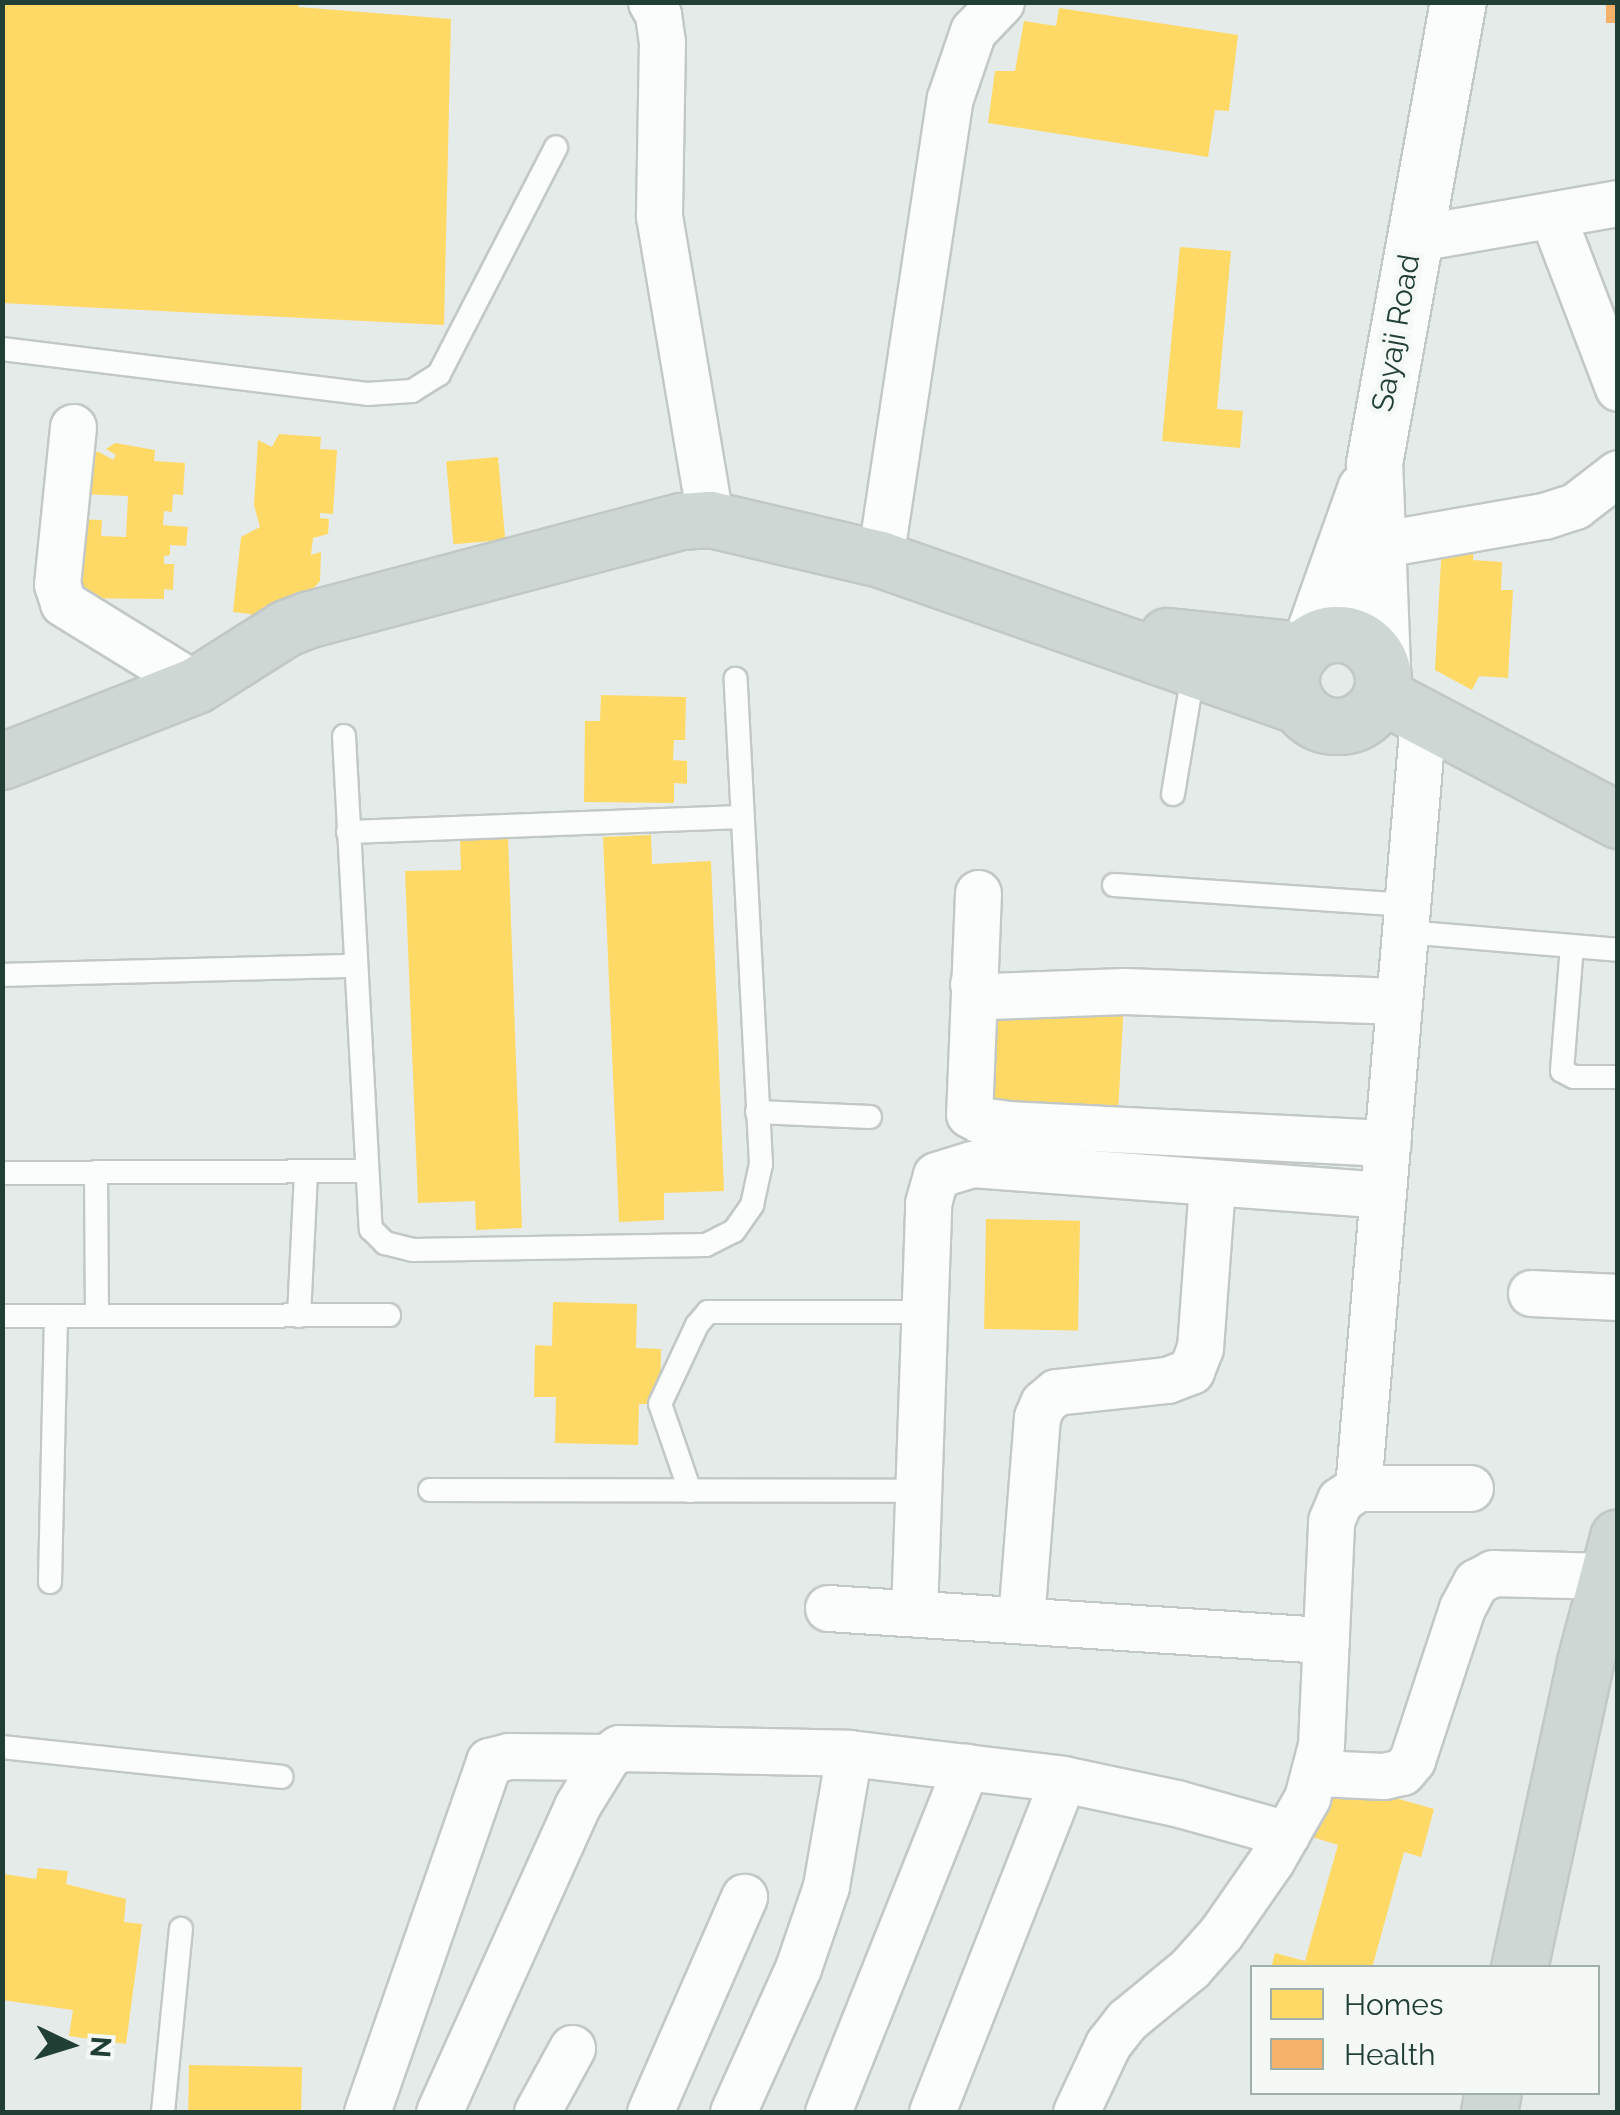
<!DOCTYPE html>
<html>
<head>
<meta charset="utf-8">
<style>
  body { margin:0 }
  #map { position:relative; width:1620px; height:2115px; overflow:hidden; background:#e5ebe8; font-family:Raleway,sans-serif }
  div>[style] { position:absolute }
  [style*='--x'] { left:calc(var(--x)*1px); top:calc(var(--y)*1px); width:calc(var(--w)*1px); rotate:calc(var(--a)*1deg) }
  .homes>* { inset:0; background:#ffd966; transform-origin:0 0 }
  .health>* { inset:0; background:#f6b26b; transform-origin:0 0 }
  .roads { filter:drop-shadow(2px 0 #c2c8c5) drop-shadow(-2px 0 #c2c8c5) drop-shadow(0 2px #c2c8c5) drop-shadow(0 -2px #c2c8c5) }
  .service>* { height:22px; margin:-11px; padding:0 11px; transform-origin:11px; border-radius:11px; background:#fbfcfc }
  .minor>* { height:45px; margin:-22.5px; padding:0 22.5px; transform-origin:22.5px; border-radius:22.5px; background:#fbfcfc }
  .secondary>* { height:55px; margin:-27.5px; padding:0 27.5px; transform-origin:27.5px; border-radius:27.5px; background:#fbfcfc }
  .primary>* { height:55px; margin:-27.5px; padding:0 27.5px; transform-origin:27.5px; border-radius:27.5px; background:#ced7d4 }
  .primary>.ring { margin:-27.5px; padding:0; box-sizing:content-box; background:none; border:55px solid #ced7d4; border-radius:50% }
  span { translate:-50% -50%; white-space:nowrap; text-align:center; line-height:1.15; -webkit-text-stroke:10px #f4f9f6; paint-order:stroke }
  .street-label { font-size:30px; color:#223f36 }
  .frame { position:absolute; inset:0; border:5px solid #223f36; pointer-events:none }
  .legend { position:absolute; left:1250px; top:1965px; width:350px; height:130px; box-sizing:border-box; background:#f4f9f6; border:2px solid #a0afa9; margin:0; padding:12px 18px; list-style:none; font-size:30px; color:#223f36 }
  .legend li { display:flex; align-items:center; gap:20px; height:50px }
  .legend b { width:50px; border:2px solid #a0afa9 }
  .north { position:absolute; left:20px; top:1995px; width:100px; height:100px; -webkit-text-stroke:8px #f4f9f6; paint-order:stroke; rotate:94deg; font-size:28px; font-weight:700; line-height:40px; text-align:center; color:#223f36 }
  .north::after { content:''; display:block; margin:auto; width:35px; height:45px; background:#223f36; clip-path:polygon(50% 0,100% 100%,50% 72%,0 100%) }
</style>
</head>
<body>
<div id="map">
  <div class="homes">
    <i style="clip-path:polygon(2px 2px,298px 2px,298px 7px,451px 19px,444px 325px,2px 303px)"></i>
    <i style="clip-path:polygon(1059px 8px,1238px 35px,1229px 111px,1215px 110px,1208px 157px,988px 123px,995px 71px,1015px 71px,1024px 21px,1056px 26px)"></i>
    <i style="clip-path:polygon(1180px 247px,1231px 251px,1217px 409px,1243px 411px,1240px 448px,1162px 441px)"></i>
    <i style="clip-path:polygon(279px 434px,321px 437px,320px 449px,337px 450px,333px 514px,320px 513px,320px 518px,329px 519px,328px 534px,313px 538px,311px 555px,321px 552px,320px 581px,306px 597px,250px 624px,251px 614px,233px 612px,241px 537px,260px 527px,254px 505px,258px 440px,272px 447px)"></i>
    <i style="clip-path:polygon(115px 443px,155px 450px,154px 461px,185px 463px,183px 495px,173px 494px,172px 512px,164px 511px,163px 525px,188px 527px,186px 546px,170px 545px,170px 555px,164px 556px,164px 564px,174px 564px,173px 590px,164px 589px,164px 599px,69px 598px,86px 546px,72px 546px,74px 519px,102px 520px,101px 536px,126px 537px,128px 496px,80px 494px,81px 451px,99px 452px,113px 460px,116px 455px,106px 449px)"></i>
    <i style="left:498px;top:457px;width:83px;height:52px;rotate:85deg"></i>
    <i style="clip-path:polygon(1442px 543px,1474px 545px,1473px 560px,1502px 562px,1501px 590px,1513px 590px,1508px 678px,1479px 676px,1472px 690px,1435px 670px)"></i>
    <i style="clip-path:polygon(601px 695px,686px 697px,685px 740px,674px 740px,673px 760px,687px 761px,687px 784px,674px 783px,674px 803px,584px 802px,585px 721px,600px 721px)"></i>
    <i style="clip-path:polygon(651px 835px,652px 864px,711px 861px,724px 1191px,664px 1193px,664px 1220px,619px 1222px,603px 837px)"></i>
    <i style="clip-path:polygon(508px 837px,522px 1228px,476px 1230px,475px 1201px,418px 1203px,405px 871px,461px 870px,460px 839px)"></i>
    <i style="left:990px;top:996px;width:134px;height:124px;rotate:3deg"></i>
    <i style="left:986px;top:1219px;width:94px;height:110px;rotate:1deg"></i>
    <i style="clip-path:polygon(553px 1302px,637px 1304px,636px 1348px,661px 1349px,660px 1404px,639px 1404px,638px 1445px,555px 1443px,556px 1397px,534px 1397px,535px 1345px,552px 1346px)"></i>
    <i style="clip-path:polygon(1325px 1778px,1434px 1809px,1421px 1857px,1404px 1852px,1372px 1968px,1271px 1968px,1275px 1953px,1305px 1961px,1338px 1845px,1309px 1836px)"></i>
    <i style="clip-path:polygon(38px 1868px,68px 1871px,66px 1884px,126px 1899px,124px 1922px,142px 1924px,126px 2044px,69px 2036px,73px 2010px,2px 2000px,4px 1874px,36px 1879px)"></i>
    <i style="left:189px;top:2065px;width:113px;height:47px;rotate:1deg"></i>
  </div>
  <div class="health">
    <i style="left:1606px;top:2px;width:12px;height:21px"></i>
  </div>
  <div class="roads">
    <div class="service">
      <i style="--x:2;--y:349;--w:368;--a:7"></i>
      <i style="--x:367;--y:394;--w:45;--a:-3.8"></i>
      <i style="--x:412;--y:391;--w:32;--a:-32"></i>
      <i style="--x:439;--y:374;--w:255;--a:-62.7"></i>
      <i style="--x:344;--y:736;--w:494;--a:86.9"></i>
      <i style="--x:371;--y:1229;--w:20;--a:45"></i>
      <i style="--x:385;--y:1243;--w:29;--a:14"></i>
      <i style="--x:413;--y:1250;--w:293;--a:-1"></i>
      <i style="--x:706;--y:1245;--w:31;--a:-27"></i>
      <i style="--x:734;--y:1231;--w:32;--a:-55"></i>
      <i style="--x:752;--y:1205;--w:42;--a:-77.6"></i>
      <i style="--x:761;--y:1164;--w:486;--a:-93"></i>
      <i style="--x:1173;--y:794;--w:128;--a:-80.5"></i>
      <i style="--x:348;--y:832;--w:395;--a:-2.2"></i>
      <i style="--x:1114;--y:885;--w:294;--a:3.9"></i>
      <i style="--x:1405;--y:932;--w:214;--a:4.8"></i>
      <i style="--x:1572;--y:946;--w:125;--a:94.6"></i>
      <i style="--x:1562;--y:1071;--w:13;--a:27"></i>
      <i style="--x:1574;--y:1077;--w:44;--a:0"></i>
      <i style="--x:2;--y:975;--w:353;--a:-1.5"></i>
      <i style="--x:757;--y:1112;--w:113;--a:2.5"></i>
      <i style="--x:96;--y:1172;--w:144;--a:89.6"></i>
      <i style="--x:2;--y:1173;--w:365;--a:-0.3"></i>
      <i style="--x:2;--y:1316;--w:387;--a:-0.1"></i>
      <i style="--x:299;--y:1316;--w:144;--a:-87.2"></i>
      <i style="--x:430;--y:1490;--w:489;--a:0.1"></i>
      <i style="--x:690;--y:1491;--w:92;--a:-109"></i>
      <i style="--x:660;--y:1404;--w:87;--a:-64.9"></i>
      <i style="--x:697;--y:1325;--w:17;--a:-50"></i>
      <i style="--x:708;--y:1312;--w:216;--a:0"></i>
      <i style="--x:50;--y:1582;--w:266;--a:-88.7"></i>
      <i style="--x:2;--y:1747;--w:281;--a:6.1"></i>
      <i style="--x:163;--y:2112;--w:184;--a:-84.4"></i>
    </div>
    <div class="minor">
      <i style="--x:651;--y:2;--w:14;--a:60"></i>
      <i style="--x:658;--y:14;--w:27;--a:82"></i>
      <i style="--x:662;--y:41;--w:175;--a:91"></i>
      <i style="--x:659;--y:216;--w:307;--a:80.4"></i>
      <i style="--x:1552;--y:215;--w:185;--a:69.1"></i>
      <i style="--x:1412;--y:239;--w:209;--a:-9.9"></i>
      <i style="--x:73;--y:427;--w:158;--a:95.8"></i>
      <i style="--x:57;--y:584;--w:20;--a:72"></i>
      <i style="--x:63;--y:603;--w:156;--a:31.7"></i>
      <i style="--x:1377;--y:545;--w:169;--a:-9.9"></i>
      <i style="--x:1544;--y:516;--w:33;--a:-18"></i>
      <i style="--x:1575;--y:506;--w:54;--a:-37.5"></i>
      <i style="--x:880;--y:559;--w:466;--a:-81.4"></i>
      <i style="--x:950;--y:98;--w:71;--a:-71.1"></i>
      <i style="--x:973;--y:31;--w:40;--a:-46"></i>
      <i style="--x:978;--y:893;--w:221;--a:92.3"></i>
      <i style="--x:969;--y:1114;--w:13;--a:29"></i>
      <i style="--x:980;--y:1120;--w:29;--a:8"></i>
      <i style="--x:1009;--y:1124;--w:379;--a:2.9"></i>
      <i style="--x:973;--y:984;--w:21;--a:35"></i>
      <i style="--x:990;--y:996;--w:134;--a:-2.1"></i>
      <i style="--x:1124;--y:991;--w:275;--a:2.1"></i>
      <i style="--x:1531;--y:1293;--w:87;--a:2.6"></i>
      <i style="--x:1358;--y:1488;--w:772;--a:-85.17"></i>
      <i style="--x:828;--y:1608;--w:499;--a:3.7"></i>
      <i style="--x:914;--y:1613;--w:410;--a:-88"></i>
      <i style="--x:928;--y:1203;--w:29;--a:-74"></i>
      <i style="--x:936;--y:1175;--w:38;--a:-17"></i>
      <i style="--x:972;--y:1164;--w:412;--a:4.3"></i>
      <i style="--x:1021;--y:1620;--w:204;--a:-85.5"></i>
      <i style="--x:1037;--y:1417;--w:15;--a:-67"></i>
      <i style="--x:1043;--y:1403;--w:17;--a:-40"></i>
      <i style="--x:1056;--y:1392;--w:112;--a:-6.2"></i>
      <i style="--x:1167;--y:1380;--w:26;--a:-21"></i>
      <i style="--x:1191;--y:1371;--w:25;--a:-69"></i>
      <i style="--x:1200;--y:1348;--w:164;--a:-85.8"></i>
      <i style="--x:1316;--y:1773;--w:68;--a:2.5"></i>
      <i style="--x:1384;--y:1776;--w:18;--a:-13"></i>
      <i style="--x:1402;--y:1772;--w:16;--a:-50"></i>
      <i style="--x:1412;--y:1760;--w:160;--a:-71.8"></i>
      <i style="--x:1462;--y:1608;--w:30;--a:-62"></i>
      <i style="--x:1476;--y:1582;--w:19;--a:-28"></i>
      <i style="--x:1493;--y:1573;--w:114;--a:1.5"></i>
      <i style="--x:367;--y:2112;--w:372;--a:-70.8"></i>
      <i style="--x:489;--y:1761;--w:21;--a:-14"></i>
      <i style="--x:509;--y:1756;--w:98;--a:0.6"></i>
      <i style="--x:439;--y:2112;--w:336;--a:-65.7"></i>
      <i style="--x:577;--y:1806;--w:57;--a:-58.5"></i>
      <i style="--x:607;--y:1757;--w:15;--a:-37"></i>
      <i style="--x:619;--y:1748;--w:230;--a:1.2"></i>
      <i style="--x:849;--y:1753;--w:216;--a:6.9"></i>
      <i style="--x:1063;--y:1779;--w:116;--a:12"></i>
      <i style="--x:1176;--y:1803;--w:115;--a:15.6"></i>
      <i style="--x:537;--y:2112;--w:73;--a:-61.3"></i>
      <i style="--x:650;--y:2112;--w:235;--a:-66.4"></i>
      <i style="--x:733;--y:2112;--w:158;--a:-65.7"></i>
      <i style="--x:798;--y:1968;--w:87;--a:-71.1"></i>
      <i style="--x:826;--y:1886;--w:135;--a:-80.2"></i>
      <i style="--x:828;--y:2112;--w:372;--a:-68.2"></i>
      <i style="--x:932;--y:2112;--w:358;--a:-68.5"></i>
      <i style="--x:1076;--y:2112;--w:75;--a:-64.8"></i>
      <i style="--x:1108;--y:2044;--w:31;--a:-52"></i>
      <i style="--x:1127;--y:2020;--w:82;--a:-39.5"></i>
      <i style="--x:1190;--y:1968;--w:47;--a:-48.5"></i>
      <i style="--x:1221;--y:1933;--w:88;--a:-55.2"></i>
      <i style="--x:1271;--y:1861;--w:73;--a:-60.3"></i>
      <i style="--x:1307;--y:1798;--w:55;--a:-75.2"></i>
      <i style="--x:1321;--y:1745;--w:224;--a:-87.4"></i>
      <i style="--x:1331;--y:1521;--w:23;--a:-67"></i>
      <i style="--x:1340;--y:1500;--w:22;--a:-34"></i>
      <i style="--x:1358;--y:1488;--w:112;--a:0"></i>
    </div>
    <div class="secondary">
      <i style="--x:1311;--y:641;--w:161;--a:-70.4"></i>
      <i style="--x:1382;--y:667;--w:204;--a:-92.2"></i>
      <i style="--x:1374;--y:463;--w:469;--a:-79.7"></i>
    </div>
    <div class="primary">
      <i class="ring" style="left:1291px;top:634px;width:37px;height:37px"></i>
      <i style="--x:1167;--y:636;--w:136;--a:5.9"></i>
      <i style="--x:1381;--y:695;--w:268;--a:27.8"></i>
      <i style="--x:2;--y:761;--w:208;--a:-21.4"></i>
      <i style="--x:196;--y:685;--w:107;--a:-32.3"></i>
      <i style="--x:286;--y:628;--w:26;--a:-21"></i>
      <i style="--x:310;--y:619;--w:384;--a:-14.8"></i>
      <i style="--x:681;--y:521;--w:29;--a:-4"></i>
      <i style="--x:710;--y:519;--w:175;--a:13.2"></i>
      <i style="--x:880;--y:559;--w:443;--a:19.3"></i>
      <i style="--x:1519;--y:1968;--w:313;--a:-77.8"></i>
      <i style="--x:1585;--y:1662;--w:129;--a:-75.2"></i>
      <i style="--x:1489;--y:2112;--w:20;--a:-79"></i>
    </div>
  </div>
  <div class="street-label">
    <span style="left:1396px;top:333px;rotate:-80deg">Sayaji Road</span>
  </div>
  <div class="frame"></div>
  <ul class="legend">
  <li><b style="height:28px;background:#ffd966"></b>Homes</li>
  <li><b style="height:28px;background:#f6b26b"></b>Health</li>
  </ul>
  <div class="north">N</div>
</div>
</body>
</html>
